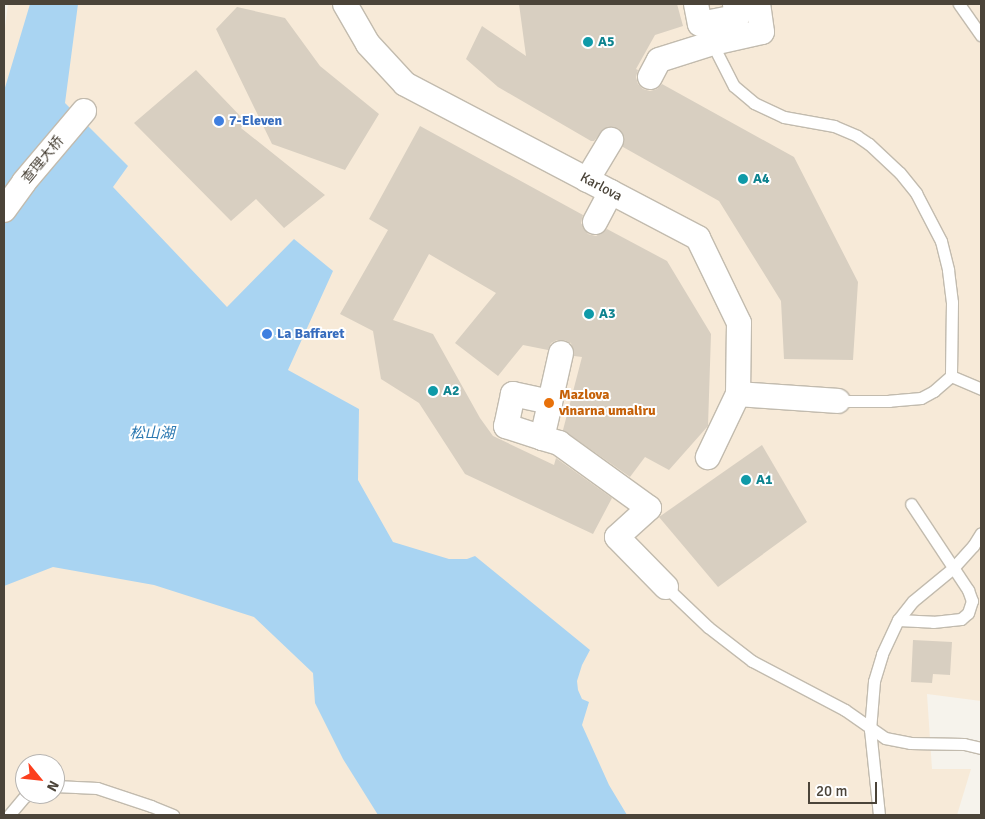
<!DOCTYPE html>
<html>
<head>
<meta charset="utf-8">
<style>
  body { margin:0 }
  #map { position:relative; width:985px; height:819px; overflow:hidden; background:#f6f3ec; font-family:Signika,"Noto Sans SC",sans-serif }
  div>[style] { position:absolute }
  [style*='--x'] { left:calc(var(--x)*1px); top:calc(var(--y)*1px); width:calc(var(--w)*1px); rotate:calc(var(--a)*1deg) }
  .commercial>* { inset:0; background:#f7ead8 }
  .water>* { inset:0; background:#a9d4f2 }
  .building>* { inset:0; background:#d8cfc1 }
  .roads { filter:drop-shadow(1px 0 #c2bbae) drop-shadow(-1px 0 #c2bbae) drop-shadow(0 1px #c2bbae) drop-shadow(0 -1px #c2bbae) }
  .lane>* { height:11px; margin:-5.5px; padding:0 5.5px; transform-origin:5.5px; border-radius:5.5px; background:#fff }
  .street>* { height:24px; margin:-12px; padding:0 12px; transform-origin:12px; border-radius:12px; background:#fff }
  .dots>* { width:14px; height:14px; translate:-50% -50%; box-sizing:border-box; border:2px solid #fff; border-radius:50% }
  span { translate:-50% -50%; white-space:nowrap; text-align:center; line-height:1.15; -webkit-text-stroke:4px #fff; paint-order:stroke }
  .culture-label { font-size:14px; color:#0d838f; font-weight:700 }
  .left { translate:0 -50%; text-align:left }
  .shop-label { font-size:14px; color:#366cbe; font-weight:700 }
  .street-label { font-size:14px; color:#4b4439 }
  .food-label { font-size:14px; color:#c56008; font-weight:700 }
  .water-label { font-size:15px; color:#2e7ab2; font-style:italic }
  .frame { position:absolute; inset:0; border:5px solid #4b4439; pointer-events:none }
  .north { position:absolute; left:15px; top:754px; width:50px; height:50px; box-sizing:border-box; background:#fff; border:1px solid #b7b4b0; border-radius:50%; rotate:118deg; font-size:14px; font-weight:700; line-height:20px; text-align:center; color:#4b4439 }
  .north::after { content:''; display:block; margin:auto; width:18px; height:22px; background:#fc3f1d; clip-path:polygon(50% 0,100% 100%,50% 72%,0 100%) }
  .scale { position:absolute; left:808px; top:782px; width:69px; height:22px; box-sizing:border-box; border:2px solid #4b4439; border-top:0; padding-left:6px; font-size:15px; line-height:18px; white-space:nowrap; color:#4b4439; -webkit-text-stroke:4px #fff; paint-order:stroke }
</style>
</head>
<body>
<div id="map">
  <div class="commercial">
    <i style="clip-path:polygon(evenodd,8px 4px,981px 4px,981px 701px,927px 694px,932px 769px,971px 769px,957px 815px,4px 815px,4px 36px,8px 4px,25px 764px,55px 764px,55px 794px,25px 794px,25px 764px)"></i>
  </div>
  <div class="water">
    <i style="clip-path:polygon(30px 4px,78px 4px,65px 103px,128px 166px,113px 187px,227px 307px,294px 239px,333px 271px,288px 370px,359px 409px,358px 480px,393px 542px,449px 559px,467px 559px,475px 556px,590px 650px,582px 665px,577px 681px,578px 690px,582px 699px,589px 702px,582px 725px,609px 785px,627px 815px,378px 815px,343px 759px,315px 703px,313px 673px,254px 617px,154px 585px,53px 567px,4px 586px,4px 91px)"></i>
  </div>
  <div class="building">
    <i style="clip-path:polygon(519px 4px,677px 4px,683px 26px,655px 35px,636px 69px,638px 70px,636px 77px,638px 84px,643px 89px,650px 91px,657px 89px,662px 84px,794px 157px,858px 282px,853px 360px,784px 359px,781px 301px,719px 201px,623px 147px,623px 134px,618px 128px,605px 128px,594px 141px,591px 141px,498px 87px,466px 59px,482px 26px,526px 56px)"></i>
    <i style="clip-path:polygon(237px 7px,285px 18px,320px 66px,379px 114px,345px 170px,272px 144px,216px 29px)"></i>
    <i style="clip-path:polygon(196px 70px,245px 121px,241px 128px,325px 195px,284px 228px,256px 199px,231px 221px,134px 123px)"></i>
    <i style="clip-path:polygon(420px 126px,583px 215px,581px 223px,588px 234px,596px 236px,607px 229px,667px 261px,711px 334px,708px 426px,669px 470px,645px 457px,630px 477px,563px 430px,582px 357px,574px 356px,571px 343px,564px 340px,557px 340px,551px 343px,548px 350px,523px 345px,498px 376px,455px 343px,496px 293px,429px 254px,393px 320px,433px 334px,480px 418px,493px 436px,554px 465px,556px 458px,612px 498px,593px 534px,465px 474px,419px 403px,381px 379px,373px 331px,340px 314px,388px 230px,369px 219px)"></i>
    <i style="clip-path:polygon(762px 445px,807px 522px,718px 587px,659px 517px)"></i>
    <i style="clip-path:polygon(913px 640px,952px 642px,950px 675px,933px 674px,932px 683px,911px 682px)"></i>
  </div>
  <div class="roads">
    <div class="lane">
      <i style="--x:959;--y:4;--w:38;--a:55"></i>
      <i style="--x:717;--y:53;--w:37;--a:63"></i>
      <i style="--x:734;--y:86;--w:26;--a:40"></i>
      <i style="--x:754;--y:103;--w:33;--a:25"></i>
      <i style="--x:784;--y:117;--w:51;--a:10.2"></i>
      <i style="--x:834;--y:126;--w:25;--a:23"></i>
      <i style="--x:857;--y:136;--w:14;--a:34"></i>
      <i style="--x:869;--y:144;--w:42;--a:43.1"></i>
      <i style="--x:900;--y:173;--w:26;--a:51"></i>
      <i style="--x:916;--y:193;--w:54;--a:62.5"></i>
      <i style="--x:941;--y:241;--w:30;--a:76"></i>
      <i style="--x:948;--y:270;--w:32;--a:83"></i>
      <i style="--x:952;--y:302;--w:74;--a:90.8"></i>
      <i style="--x:951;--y:376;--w:23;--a:139"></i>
      <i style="--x:934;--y:391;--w:15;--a:152"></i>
      <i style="--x:921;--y:398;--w:32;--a:175"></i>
      <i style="--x:889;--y:401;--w:51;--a:180"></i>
      <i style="--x:951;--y:376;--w:33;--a:23"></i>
      <i style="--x:666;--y:587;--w:58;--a:43.6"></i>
      <i style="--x:708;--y:627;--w:56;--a:37.7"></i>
      <i style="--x:752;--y:661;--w:105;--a:27.8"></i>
      <i style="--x:845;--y:710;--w:49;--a:35"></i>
      <i style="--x:885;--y:738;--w:25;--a:11"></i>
      <i style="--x:910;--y:743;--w:54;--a:1.1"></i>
      <i style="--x:964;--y:744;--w:17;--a:13"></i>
      <i style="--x:898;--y:620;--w:35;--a:3"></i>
      <i style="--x:933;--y:622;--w:28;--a:-6"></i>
      <i style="--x:961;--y:619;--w:9;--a:-41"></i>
      <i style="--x:968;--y:613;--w:13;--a:-72"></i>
      <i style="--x:972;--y:601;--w:12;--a:-110"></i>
      <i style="--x:968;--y:590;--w:103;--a:-123.5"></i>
      <i style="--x:55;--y:786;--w:42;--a:2.7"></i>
      <i style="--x:97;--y:788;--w:57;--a:18.4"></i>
      <i style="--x:151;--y:806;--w:24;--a:22"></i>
      <i style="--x:9;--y:815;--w:25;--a:-50"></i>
      <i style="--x:25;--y:796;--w:6;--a:-18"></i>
      <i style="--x:879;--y:815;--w:85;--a:-96"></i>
      <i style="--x:870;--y:730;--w:49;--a:-85.3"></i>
      <i style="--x:874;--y:681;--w:28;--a:-73"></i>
      <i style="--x:882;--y:654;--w:38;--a:-65"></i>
      <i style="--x:898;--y:620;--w:24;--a:-52"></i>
      <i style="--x:913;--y:601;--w:52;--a:-39.5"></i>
      <i style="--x:953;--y:568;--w:30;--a:-48"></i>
      <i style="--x:973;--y:546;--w:15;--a:-58"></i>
    </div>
    <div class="street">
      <i style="--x:345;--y:4;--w:46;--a:60.1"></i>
      <i style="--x:368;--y:44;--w:54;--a:47.2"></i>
      <i style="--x:405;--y:84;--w:331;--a:27.7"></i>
      <i style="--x:698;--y:238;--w:94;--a:64.2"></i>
      <i style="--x:739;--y:323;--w:71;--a:90.8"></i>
      <i style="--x:738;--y:394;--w:70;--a:115.5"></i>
      <i style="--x:696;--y:4;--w:20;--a:79"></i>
      <i style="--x:700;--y:24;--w:38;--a:-11"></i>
      <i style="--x:737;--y:17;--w:13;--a:-99"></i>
      <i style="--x:650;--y:77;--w:19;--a:-62"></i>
      <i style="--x:659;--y:60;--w:57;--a:-17.5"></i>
      <i style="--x:713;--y:43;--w:50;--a:-12.7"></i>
      <i style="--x:762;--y:32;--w:28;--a:-98"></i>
      <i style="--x:587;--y:180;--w:47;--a:-59"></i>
      <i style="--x:4;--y:210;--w:34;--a:-54"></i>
      <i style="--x:24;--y:182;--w:93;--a:-49.8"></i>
      <i style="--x:595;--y:222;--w:34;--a:-62"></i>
      <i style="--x:738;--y:394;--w:100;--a:4"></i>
      <i style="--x:550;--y:402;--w:50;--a:-77.3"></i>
      <i style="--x:542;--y:438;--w:37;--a:-77"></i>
      <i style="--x:550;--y:402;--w:38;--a:-168"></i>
      <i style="--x:513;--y:394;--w:33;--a:102"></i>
      <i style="--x:506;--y:426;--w:38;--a:18"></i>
      <i style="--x:542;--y:438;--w:18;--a:16"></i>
      <i style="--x:559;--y:443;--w:111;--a:35.8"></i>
      <i style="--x:649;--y:508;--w:43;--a:137.8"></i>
      <i style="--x:617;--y:537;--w:70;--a:45.6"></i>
    </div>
  </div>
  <div class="dots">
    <i style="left:588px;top:42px;background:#0f9aa8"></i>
    <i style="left:219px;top:121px;background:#3f7fe0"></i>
    <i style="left:743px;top:179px;background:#0f9aa8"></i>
    <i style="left:589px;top:314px;background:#0f9aa8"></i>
    <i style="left:267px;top:334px;background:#3f7fe0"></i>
    <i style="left:433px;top:391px;background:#0f9aa8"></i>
    <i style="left:549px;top:403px;background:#e8710a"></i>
    <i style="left:746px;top:480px;background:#0f9aa8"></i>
  </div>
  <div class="culture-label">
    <span class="left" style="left:598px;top:42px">A5</span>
    <span class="left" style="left:753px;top:179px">A4</span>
    <span class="left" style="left:599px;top:314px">A3</span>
    <span class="left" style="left:443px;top:391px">A2</span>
    <span class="left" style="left:756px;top:480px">A1</span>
  </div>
  <div class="shop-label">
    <span class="left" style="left:229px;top:121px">7-Eleven</span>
    <span class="left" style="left:277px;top:334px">La Baffaret</span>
  </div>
  <div class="street-label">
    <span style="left:43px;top:160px;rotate:-50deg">查理大桥</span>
    <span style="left:601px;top:187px;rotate:28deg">Karlova</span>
  </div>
  <div class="food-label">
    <span class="left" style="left:559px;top:403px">Mazlova<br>vinarna umaliru</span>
  </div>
  <div class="water-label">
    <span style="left:152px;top:434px">松山湖</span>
  </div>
  <div class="frame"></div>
  <div class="north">N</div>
  <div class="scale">20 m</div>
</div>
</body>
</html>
